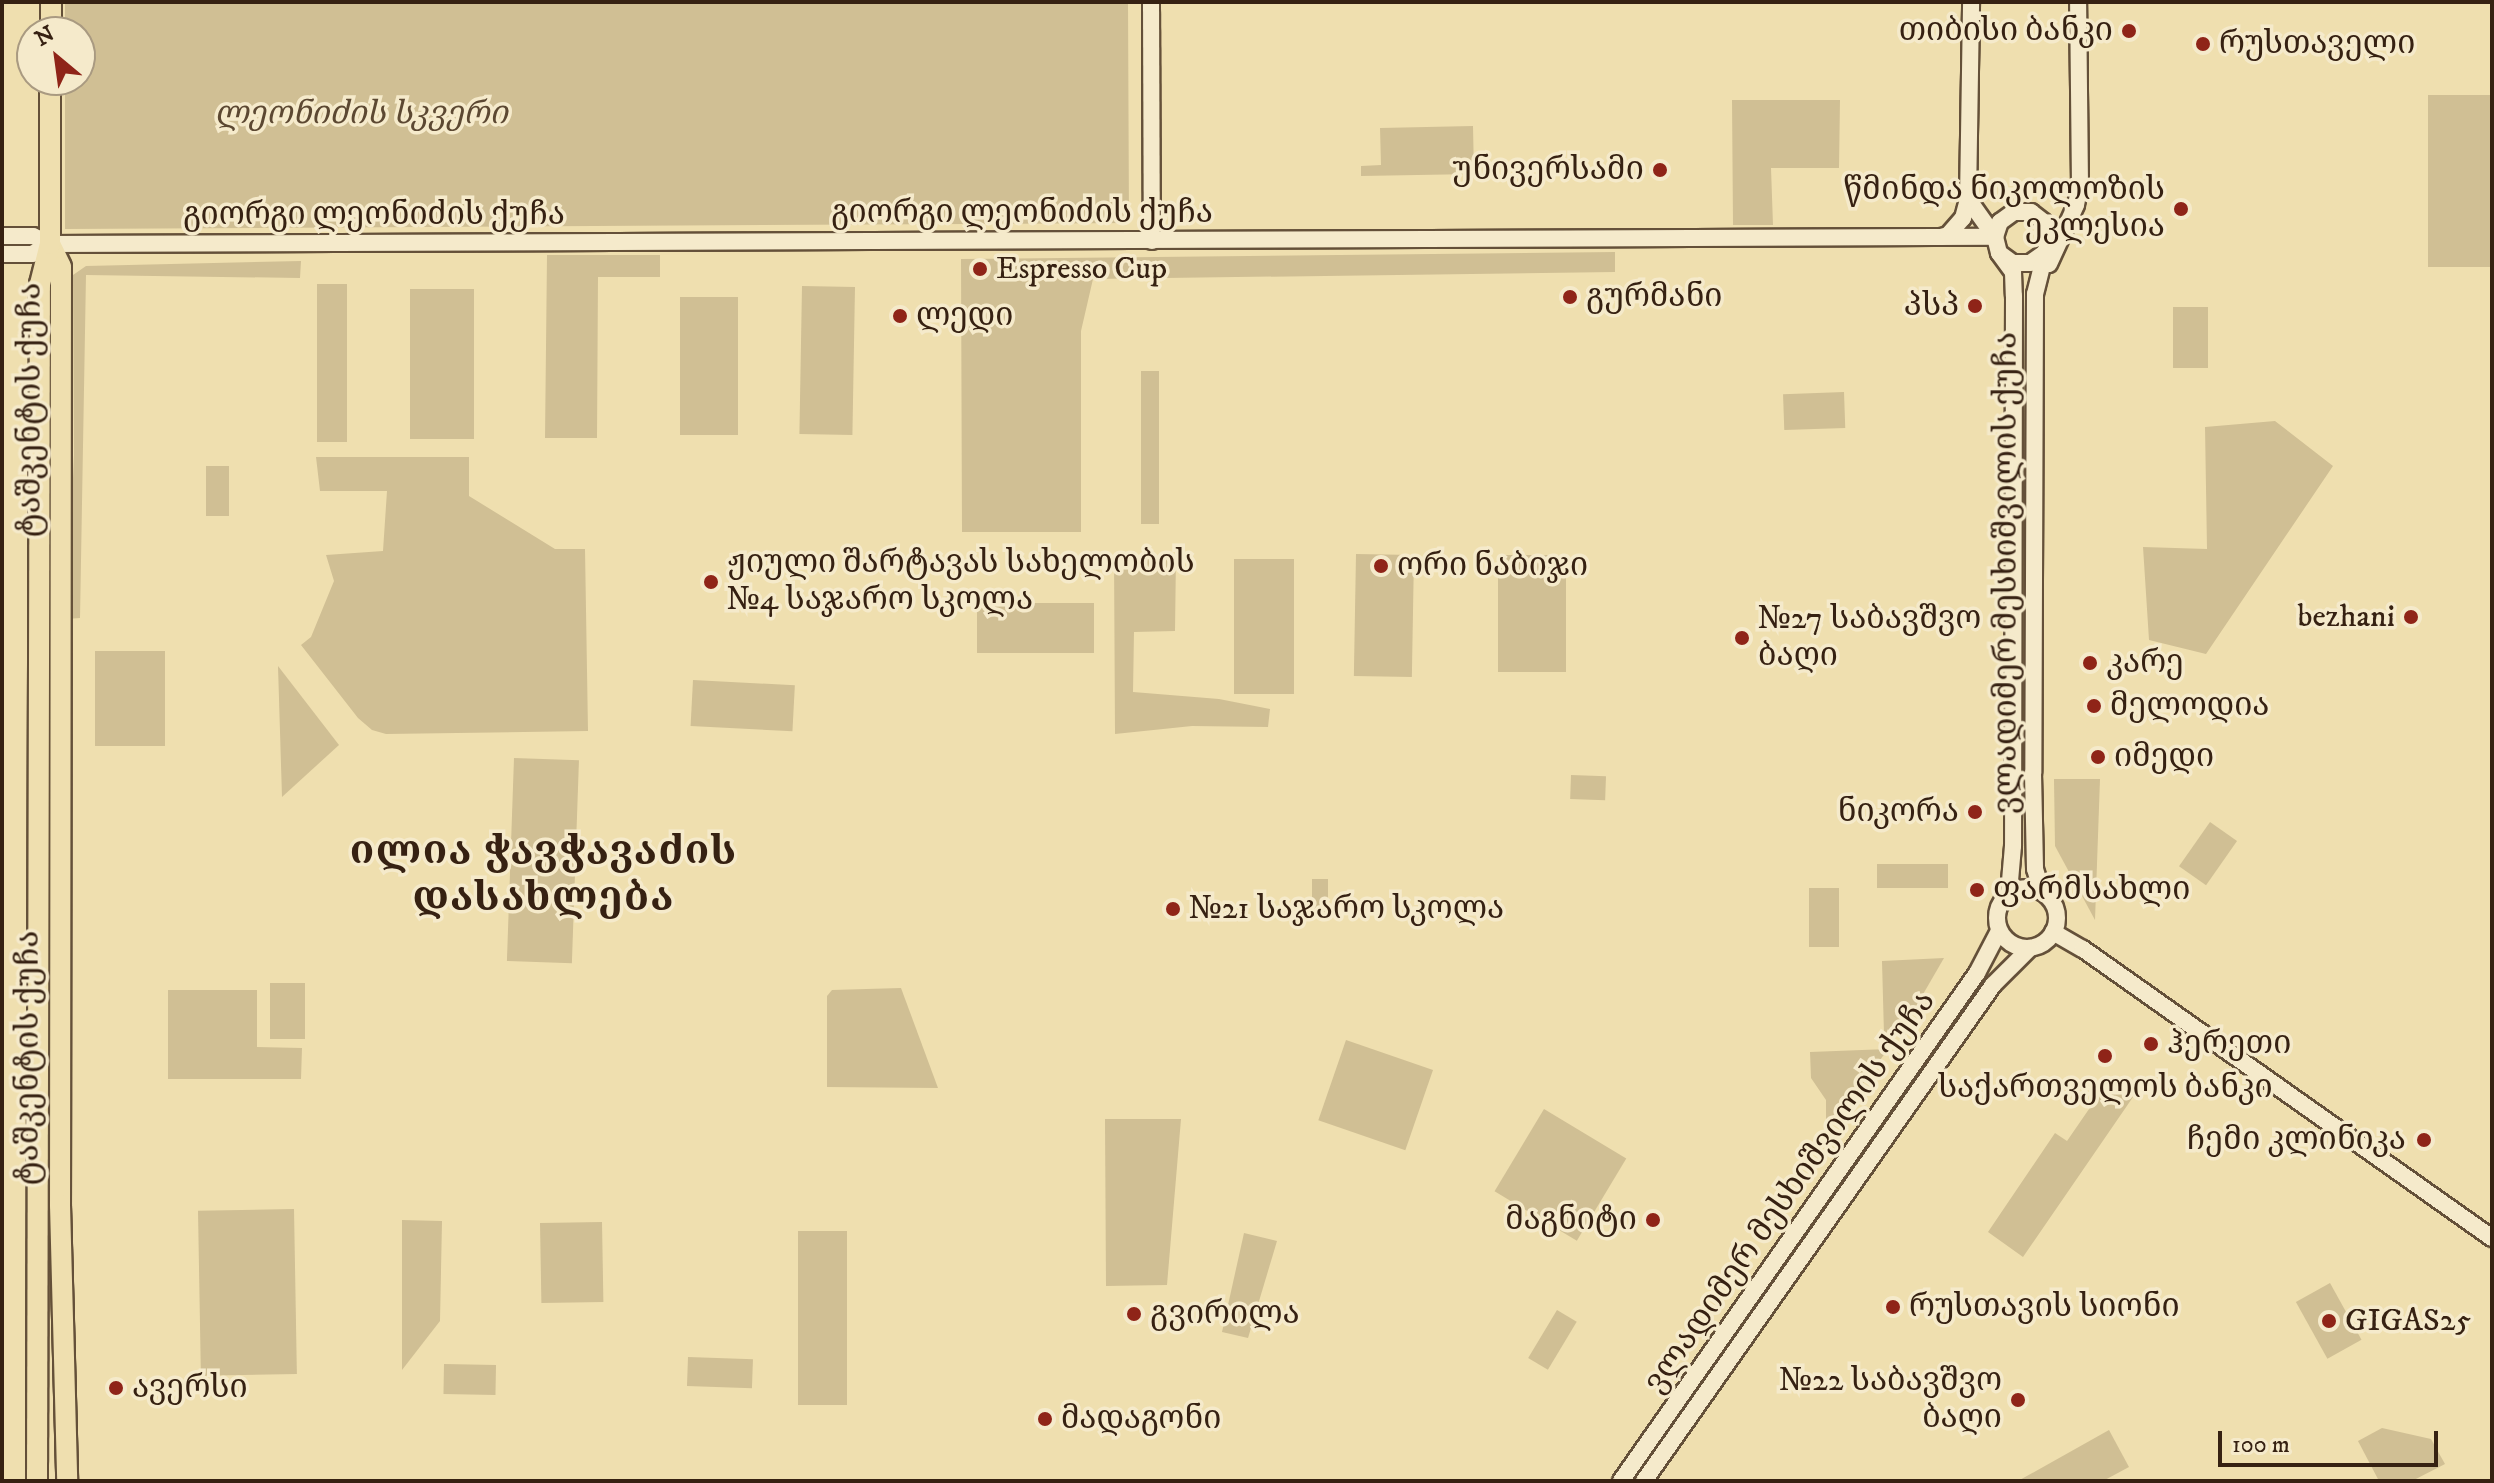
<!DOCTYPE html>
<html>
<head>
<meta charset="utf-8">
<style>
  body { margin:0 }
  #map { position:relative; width:2494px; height:1483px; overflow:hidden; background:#efdfaf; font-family:"IM FELL DW Pica","Noto Serif Georgian",serif }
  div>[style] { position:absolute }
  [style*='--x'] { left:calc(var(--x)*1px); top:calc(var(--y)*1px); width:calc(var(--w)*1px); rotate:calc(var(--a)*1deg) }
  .green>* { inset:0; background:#d0bf94; transform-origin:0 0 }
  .roads { filter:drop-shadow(2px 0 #645039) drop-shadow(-2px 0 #645039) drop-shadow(0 2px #645039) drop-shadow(0 -2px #645039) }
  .minor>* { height:16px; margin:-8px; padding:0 8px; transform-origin:8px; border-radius:8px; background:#f5eacb }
  .minor>.ring { margin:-8px; padding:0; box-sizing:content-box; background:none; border:16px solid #f5eacb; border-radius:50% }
  .major>* { height:20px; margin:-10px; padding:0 10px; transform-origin:10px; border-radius:10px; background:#efdfaf }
  .dots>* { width:22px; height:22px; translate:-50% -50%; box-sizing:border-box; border:4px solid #f5eacb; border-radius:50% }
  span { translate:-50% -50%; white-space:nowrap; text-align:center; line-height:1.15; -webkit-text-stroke:7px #f5eacb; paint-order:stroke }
  .poi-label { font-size:32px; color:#362112 }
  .right { translate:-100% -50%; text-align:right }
  .left { translate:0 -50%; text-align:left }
  .park-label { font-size:32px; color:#5c4832; font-style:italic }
  .street-label { font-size:32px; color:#362112 }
  .district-label { font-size:40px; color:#362112; font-weight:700; letter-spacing:2px }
  .frame { position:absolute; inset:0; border:4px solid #362112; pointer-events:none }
  .north { position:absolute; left:16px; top:16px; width:80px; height:80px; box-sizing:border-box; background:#f5eacb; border:2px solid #a99a81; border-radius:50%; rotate:331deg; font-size:22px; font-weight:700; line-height:32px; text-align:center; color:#362112 }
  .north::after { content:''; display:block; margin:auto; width:28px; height:36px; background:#8f2418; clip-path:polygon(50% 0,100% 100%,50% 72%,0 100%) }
  .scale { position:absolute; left:2218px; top:1431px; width:220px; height:36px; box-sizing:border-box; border:4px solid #362112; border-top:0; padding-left:10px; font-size:24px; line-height:28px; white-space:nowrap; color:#362112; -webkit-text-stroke:6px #f5eacb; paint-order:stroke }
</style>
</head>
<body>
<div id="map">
  <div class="green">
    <i style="clip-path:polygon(65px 2px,1128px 2px,1129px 223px,65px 229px,65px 80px,80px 80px,80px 32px,65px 32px)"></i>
    <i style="left:2492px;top:95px;width:172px;height:64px;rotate:90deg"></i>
    <i style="clip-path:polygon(1732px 100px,1840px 100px,1839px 168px,1771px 168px,1773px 225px,1733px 225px)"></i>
    <i style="clip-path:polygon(1473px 126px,1474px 174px,1361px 176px,1361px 166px,1381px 165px,1380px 128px)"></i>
    <i style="clip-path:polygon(1615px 252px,1615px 272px,1093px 279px,1081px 331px,1081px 532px,962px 532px,961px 259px)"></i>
    <i style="clip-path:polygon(547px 255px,660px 255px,660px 277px,598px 277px,597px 438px,545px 438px)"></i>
    <i style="clip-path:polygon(301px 261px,300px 278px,86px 275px,80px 618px,67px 619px,74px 455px,73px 275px,86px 266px)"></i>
    <i style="left:347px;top:284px;width:158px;height:30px;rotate:90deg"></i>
    <i style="left:802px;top:286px;width:53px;height:148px;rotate:1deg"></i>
    <i style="left:410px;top:289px;width:64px;height:150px"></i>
    <i style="left:738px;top:297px;width:138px;height:58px;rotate:90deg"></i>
    <i style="left:2173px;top:307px;width:35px;height:61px"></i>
    <i style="left:1141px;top:371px;width:18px;height:153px"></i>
    <i style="left:1844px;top:392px;width:36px;height:61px;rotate:88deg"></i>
    <i style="clip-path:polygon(2275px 421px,2333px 466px,2206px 654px,2149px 640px,2143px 547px,2207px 549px,2205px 427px)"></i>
    <i style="clip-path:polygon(316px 457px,469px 457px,469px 496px,555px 549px,585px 549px,588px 731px,386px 734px,372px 730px,358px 718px,301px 645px,311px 637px,334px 581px,326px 555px,383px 551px,387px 491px,320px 491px)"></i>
    <i style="left:206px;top:466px;width:23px;height:50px"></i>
    <i style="left:1356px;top:554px;width:58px;height:122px;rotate:1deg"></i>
    <i style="left:1566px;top:555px;width:117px;height:68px;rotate:90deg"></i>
    <i style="clip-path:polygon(1114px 556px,1176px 556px,1175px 631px,1134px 632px,1133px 692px,1219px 699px,1270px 709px,1268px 727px,1192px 726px,1115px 734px)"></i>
    <i style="left:1234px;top:559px;width:60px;height:135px"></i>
    <i style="left:977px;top:603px;width:117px;height:50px"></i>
    <i style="left:95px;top:651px;width:70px;height:95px"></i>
    <i style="clip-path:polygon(278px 666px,339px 745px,282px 797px)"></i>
    <i style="left:693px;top:680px;width:102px;height:46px;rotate:3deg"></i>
    <i style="left:514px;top:758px;width:65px;height:203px;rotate:2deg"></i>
    <i style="left:1571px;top:775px;width:35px;height:24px;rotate:2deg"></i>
    <i style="clip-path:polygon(2054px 779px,2100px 779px,2095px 920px,2055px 846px)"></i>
    <i style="left:2210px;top:822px;width:33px;height:54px;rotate:35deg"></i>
    <i style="left:1877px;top:864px;width:71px;height:24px"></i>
    <i style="left:1312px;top:879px;width:16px;height:33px"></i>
    <i style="left:1809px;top:888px;width:30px;height:59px"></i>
    <i style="clip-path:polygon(1944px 958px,1900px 1034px,1884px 1034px,1882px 961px)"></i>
    <i style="left:270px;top:983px;width:35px;height:56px"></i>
    <i style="clip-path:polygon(901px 988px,938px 1088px,827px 1087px,827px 996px,832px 990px)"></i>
    <i style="clip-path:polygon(168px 990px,257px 990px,257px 1047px,302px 1048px,301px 1079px,168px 1079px)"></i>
    <i style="left:1346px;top:1040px;width:92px;height:85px;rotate:19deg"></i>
    <i style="clip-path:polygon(1888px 1049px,1826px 1135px,1826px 1100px,1811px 1078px,1810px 1052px)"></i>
    <i style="clip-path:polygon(2109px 1080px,2133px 1097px,2023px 1257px,1988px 1232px,2055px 1133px,2067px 1141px)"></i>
    <i style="left:1544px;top:1109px;width:96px;height:96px;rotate:31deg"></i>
    <i style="clip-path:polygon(1105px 1119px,1181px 1119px,1167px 1285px,1106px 1286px)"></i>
    <i style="left:294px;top:1209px;width:165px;height:96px;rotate:89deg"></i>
    <i style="clip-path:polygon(402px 1220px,442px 1221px,440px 1321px,402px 1370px)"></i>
    <i style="left:602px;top:1222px;width:80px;height:62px;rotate:89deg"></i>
    <i style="left:798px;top:1231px;width:49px;height:174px"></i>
    <i style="clip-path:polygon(1244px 1233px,1277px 1241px,1248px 1338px,1222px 1332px)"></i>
    <i style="left:2330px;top:1283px;width:65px;height:39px;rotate:61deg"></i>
    <i style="left:1557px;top:1310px;width:23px;height:56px;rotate:31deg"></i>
    <i style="left:688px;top:1357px;width:65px;height:29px;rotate:2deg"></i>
    <i style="left:444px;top:1364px;width:52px;height:30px;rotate:1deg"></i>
    <i style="clip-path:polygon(2382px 1428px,2431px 1439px,2445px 1464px,2412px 1481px,2379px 1481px,2358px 1441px)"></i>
    <i style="clip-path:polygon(2109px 1430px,2129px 1467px,2103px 1481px,2018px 1481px)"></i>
  </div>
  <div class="roads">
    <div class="minor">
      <i style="--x:1151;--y:2;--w:239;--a:89.8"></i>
      <i style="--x:1968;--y:199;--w:47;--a:54.6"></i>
      <i style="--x:1995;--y:237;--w:16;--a:76"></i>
      <i style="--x:1999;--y:253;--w:17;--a:36"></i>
      <i style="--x:2013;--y:263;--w:17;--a:0"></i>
      <i style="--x:2030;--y:263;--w:16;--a:-35"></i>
      <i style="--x:2;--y:236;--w:31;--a:0"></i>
      <i style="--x:33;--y:236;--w:19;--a:25"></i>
      <i style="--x:50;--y:244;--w:1945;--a:-0.21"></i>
      <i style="--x:1941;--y:237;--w:7;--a:-16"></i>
      <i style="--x:1948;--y:235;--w:23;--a:-49"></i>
      <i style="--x:1963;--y:218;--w:20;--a:-75"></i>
      <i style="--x:1968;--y:199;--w:197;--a:-89.1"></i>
      <i style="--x:1995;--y:237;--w:16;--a:-72"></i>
      <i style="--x:2000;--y:222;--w:17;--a:-36"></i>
      <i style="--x:2014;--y:212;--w:17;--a:0"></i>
      <i style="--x:2031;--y:212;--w:16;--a:38"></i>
      <i style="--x:2044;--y:222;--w:17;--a:73"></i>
      <i style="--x:2049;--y:238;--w:58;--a:104"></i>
      <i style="--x:2035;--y:294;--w:479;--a:90.2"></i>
      <i style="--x:2033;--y:773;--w:96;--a:88.8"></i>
      <i style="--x:2035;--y:869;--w:24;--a:73"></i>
      <i style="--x:1999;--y:253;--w:24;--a:54"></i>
      <i style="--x:2013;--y:272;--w:24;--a:88"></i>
      <i style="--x:2014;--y:296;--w:550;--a:90.1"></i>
      <i style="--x:2013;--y:846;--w:47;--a:94.9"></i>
      <i style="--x:2;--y:254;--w:30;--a:0"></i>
      <i style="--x:32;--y:254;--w:21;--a:-29"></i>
      <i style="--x:2049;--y:264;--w:65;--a:-65.4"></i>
      <i style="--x:2076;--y:205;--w:20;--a:-79"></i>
      <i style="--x:2080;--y:185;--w:183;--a:-90.6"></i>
      <i class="ring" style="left:1997px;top:888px;width:44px;height:44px"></i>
      <i style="--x:2053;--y:932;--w:34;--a:30"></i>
      <i style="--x:2083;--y:949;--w:501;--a:35.25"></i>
      <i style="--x:1621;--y:1481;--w:620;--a:-54.98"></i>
      <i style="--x:1977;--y:973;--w:47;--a:-62.4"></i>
      <i style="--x:1644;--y:1481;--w:606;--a:-54.87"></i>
      <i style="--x:1993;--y:985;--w:52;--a:-45"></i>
    </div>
    <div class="major">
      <i style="--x:51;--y:32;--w:30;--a:-90"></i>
      <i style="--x:50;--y:244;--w:25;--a:64"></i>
      <i style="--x:61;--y:267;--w:938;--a:90.06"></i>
      <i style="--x:60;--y:1205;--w:276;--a:88.5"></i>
      <i style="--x:37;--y:1481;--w:1197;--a:-89.86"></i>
      <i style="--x:40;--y:284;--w:41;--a:-76"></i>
      <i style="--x:50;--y:244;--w:164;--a:-90"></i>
    </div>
  </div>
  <div class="dots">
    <i style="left:2129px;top:31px;background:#8f2418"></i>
    <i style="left:2203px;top:44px;background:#8f2418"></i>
    <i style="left:1660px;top:170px;background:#8f2418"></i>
    <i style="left:2181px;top:209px;background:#8f2418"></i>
    <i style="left:980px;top:269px;background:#8f2418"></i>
    <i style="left:1570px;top:297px;background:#8f2418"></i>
    <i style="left:1975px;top:306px;background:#8f2418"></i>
    <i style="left:900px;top:316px;background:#8f2418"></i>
    <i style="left:1381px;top:566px;background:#8f2418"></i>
    <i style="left:711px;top:582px;background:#8f2418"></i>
    <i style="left:2411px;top:617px;background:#8f2418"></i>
    <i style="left:1742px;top:638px;background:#8f2418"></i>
    <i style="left:2090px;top:663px;background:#8f2418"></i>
    <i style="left:2094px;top:706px;background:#8f2418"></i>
    <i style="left:2098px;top:757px;background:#8f2418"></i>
    <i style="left:1975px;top:812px;background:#8f2418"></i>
    <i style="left:1977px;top:890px;background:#8f2418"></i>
    <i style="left:1173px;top:909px;background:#8f2418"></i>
    <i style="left:2151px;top:1044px;background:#8f2418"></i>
    <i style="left:2105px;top:1056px;background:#8f2418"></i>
    <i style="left:2424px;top:1140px;background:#8f2418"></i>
    <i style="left:1653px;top:1220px;background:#8f2418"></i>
    <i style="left:1893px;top:1307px;background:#8f2418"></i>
    <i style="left:1134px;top:1314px;background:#8f2418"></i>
    <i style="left:2329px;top:1321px;background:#8f2418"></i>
    <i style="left:116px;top:1388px;background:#8f2418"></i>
    <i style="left:2018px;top:1400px;background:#8f2418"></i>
    <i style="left:1045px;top:1419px;background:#8f2418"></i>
  </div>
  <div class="poi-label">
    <span class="right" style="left:2113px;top:31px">თიბისი ბანკი</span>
    <span class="left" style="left:2219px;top:44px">რუსთაველი</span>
    <span class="right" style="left:1644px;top:170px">უნივერსამი</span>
    <span class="right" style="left:2165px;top:209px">წმინდა ნიკოლოზის<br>ეკლესია</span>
    <span class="left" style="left:996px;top:269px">Espresso Cup</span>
    <span class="left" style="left:1586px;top:297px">გურმანი</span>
    <span class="right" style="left:1959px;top:306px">პსპ</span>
    <span class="left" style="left:916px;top:316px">ლედი</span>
    <span class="left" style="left:727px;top:582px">ჟიული შარტავას სახელობის<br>№4 საჯარო სკოლა</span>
    <span class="left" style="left:1397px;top:566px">ორი ნაბიჯი</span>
    <span class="right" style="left:2395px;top:617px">bezhani</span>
    <span class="left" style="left:1758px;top:638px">№27 საბავშვო<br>ბაღი</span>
    <span class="left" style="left:2106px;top:663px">კარე</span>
    <span class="left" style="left:2110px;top:706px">მელოდია</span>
    <span class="left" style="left:2114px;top:757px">იმედი</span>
    <span class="right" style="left:1959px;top:812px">ნიკორა</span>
    <span class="left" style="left:1993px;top:890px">ფარმსახლი</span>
    <span class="left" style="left:1189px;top:909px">№21 საჯარო სკოლა</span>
    <span class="left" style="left:2167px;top:1044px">ჰერეთი</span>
    <span style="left:2105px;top:1088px">საქართველოს ბანკი</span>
    <span class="right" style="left:2406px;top:1140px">ჩემი კლინიკა</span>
    <span class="right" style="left:1637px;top:1220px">მაგნიტი</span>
    <span class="left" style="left:1909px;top:1307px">რუსთავის სიონი</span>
    <span class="left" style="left:1150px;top:1314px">გვირილა</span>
    <span class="left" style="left:2345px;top:1321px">GIGAS25</span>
    <span class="right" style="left:2002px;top:1400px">№22 საბავშვო<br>ბაღი</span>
    <span class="left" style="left:132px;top:1388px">ავერსი</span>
    <span class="left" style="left:1061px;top:1419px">მადაგონი</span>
  </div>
  <div class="park-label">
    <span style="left:361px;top:114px">ლეონიძის სკვერი</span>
  </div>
  <div class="street-label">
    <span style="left:1022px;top:213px">გიორგი ლეონიძის ქუჩა</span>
    <span style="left:374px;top:215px">გიორგი ლეონიძის ქუჩა</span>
    <span style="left:31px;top:410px;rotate:-90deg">ტაშკენტის ქუჩა</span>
    <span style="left:2007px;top:573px;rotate:-90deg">ვლადიმერ მესხიშვილის ქუჩა</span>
    <span style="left:29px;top:1058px;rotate:-90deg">ტაშკენტის ქუჩა</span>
    <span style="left:1790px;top:1192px;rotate:-55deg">ვლადიმერ მესხიშვილის ქუჩა</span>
  </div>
  <div class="district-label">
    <span style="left:544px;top:875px">ილია ჭავჭავაძის<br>დასახლება</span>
  </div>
  <div class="frame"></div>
  <div class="north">N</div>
  <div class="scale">100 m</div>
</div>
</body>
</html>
